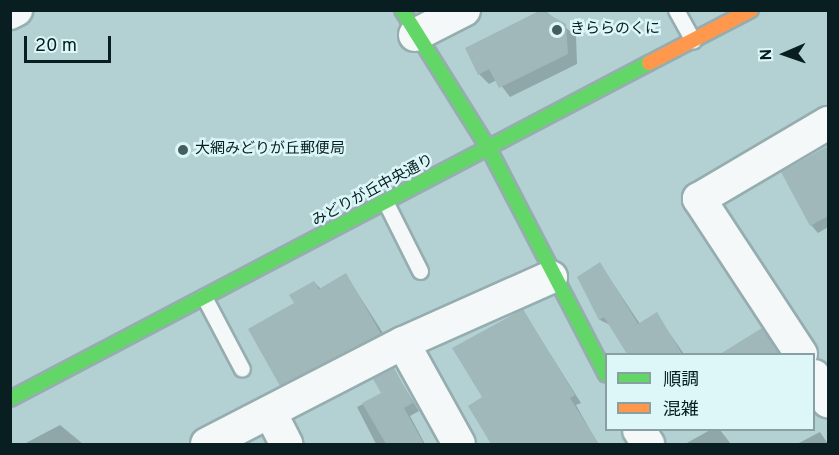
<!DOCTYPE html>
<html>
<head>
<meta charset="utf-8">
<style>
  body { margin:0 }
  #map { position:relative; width:839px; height:455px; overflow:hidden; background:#b3d1d3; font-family:Overpass,"Noto Sans JP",sans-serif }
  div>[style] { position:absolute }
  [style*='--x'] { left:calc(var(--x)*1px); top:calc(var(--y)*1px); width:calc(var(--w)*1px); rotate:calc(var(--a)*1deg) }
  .shadow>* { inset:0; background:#0003 }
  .building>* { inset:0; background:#a0b8ba }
  .roads { filter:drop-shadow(2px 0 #96adaf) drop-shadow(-2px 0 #96adaf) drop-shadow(0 2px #96adaf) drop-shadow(0 -2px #96adaf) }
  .lane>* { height:15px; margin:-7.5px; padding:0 7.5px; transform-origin:7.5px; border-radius:7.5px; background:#f4f8f8 }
  .street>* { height:32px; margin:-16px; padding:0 16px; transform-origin:16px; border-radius:16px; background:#f4f8f8 }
  .fast>* { height:14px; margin:-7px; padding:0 7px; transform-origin:7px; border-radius:7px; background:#63d668 }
  .slow>* { height:14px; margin:-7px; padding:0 7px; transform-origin:7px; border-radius:7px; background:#ff974d }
  .dots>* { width:16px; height:16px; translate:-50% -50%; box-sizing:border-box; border:3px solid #ddf7f9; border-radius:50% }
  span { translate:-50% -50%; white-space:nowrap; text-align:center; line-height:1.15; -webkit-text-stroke:5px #ddf7f9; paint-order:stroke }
  .poi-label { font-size:15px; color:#081e20 }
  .left { translate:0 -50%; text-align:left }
  .street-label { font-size:15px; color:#081e20 }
  .frame { position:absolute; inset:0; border:12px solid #081e20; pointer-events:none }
  .legend { position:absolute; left:605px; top:353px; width:210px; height:78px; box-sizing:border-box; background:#ddf7f9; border:2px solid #88a0a2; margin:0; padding:8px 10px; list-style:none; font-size:18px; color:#081e20 }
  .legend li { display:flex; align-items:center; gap:12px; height:30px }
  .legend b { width:30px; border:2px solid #88a0a2 }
  .north { position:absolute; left:755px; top:24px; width:60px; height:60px; -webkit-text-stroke:4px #ddf7f9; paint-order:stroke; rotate:268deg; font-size:16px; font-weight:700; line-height:24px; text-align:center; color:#081e20 }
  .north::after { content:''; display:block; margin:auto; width:21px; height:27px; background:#081e20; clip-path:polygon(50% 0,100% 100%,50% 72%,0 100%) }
  .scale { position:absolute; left:24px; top:36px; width:87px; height:27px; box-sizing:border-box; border:3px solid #081e20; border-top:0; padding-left:8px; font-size:18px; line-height:21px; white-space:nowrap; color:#081e20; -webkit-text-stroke:4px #ddf7f9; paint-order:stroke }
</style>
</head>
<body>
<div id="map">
  <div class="shadow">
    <i style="clip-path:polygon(544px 10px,576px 36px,577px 64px,510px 97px,497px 80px,489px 84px,479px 74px,467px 49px)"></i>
    <i style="clip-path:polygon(823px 151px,828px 156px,828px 227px,818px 233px,811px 225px)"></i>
    <i style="clip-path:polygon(600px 264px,640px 324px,656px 314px,684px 354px,628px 354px,610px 325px,600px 320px,578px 278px)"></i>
    <i style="clip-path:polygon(346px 275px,390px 344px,291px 395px,281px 385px,296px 303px,314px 282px,321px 289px)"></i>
    <i style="clip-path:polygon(523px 311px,581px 403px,576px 405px,598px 444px,493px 444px,470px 406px,484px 398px)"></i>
    <i style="clip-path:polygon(762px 330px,781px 354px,741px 354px,736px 346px)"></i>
    <i style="clip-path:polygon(394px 370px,419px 411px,410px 416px,425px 444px,376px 444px,357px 407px,383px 394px)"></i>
    <i style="clip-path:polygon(60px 425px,83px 444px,24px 444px)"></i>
    <i style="clip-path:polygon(710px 430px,720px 430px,731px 444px,685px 444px)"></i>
    <i style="clip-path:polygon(820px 432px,828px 444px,797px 444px)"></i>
  </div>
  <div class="building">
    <i style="clip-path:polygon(541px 10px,566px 24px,568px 54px,499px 88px,489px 69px,478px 75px,465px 48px)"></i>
    <i style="clip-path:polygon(828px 146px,828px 216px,810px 226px,781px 172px)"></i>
    <i style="clip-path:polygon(600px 262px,638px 324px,657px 312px,682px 354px,627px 354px,604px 317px,599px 320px,577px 277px)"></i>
    <i style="clip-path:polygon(346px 273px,381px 334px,280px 386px,248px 329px,294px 303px,289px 295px,314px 281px,319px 289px)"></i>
    <i style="clip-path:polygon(523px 309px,575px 395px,570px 398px,599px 444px,491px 444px,468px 406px,482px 397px,452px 348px)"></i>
    <i style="clip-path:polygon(762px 328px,780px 354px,720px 354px)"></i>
    <i style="clip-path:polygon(394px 368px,413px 403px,404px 408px,424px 444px,386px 444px,362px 403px,381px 393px,373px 379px)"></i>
  </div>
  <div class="roads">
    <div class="lane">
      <i style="--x:676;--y:10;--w:35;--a:61"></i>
      <i style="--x:386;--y:203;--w:76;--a:63.4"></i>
      <i style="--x:204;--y:297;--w:81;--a:62.2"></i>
    </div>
    <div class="street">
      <i style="--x:10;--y:13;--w:7;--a:-27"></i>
      <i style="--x:415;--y:35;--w:55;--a:-27"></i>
      <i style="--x:403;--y:343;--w:115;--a:61"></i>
      <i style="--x:801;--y:354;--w:186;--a:-123.3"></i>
      <i style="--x:699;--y:199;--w:150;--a:-30.5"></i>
      <i style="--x:814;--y:376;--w:29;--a:61"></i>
      <i style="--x:270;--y:412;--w:36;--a:63"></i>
      <i style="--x:639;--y:430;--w:17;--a:57"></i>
      <i style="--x:207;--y:444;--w:220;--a:-27.3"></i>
      <i style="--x:403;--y:343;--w:162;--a:-24"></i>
    </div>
    <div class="fast">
      <i style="--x:402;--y:10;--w:164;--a:58"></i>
      <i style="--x:489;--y:149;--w:254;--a:62.6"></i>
      <i style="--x:10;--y:399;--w:722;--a:-27.74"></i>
    </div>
    <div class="slow">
      <i style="--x:649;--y:63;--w:115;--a:-27.5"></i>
    </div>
  </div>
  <div class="dots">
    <i style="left:557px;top:30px;background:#445d5f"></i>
    <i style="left:183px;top:150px;background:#445d5f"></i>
  </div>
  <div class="poi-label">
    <span class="left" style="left:570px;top:30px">きららのくに</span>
    <span class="left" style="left:195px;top:150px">大網みどりが丘郵便局</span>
  </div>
  <div class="street-label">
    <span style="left:373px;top:191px;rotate:-28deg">みどりが丘中央通り</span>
  </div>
  <div class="frame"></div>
  <ul class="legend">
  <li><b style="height:8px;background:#63d668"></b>順調</li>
  <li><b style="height:8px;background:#ff974d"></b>混雑</li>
  </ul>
  <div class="north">N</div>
  <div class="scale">20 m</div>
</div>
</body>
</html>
